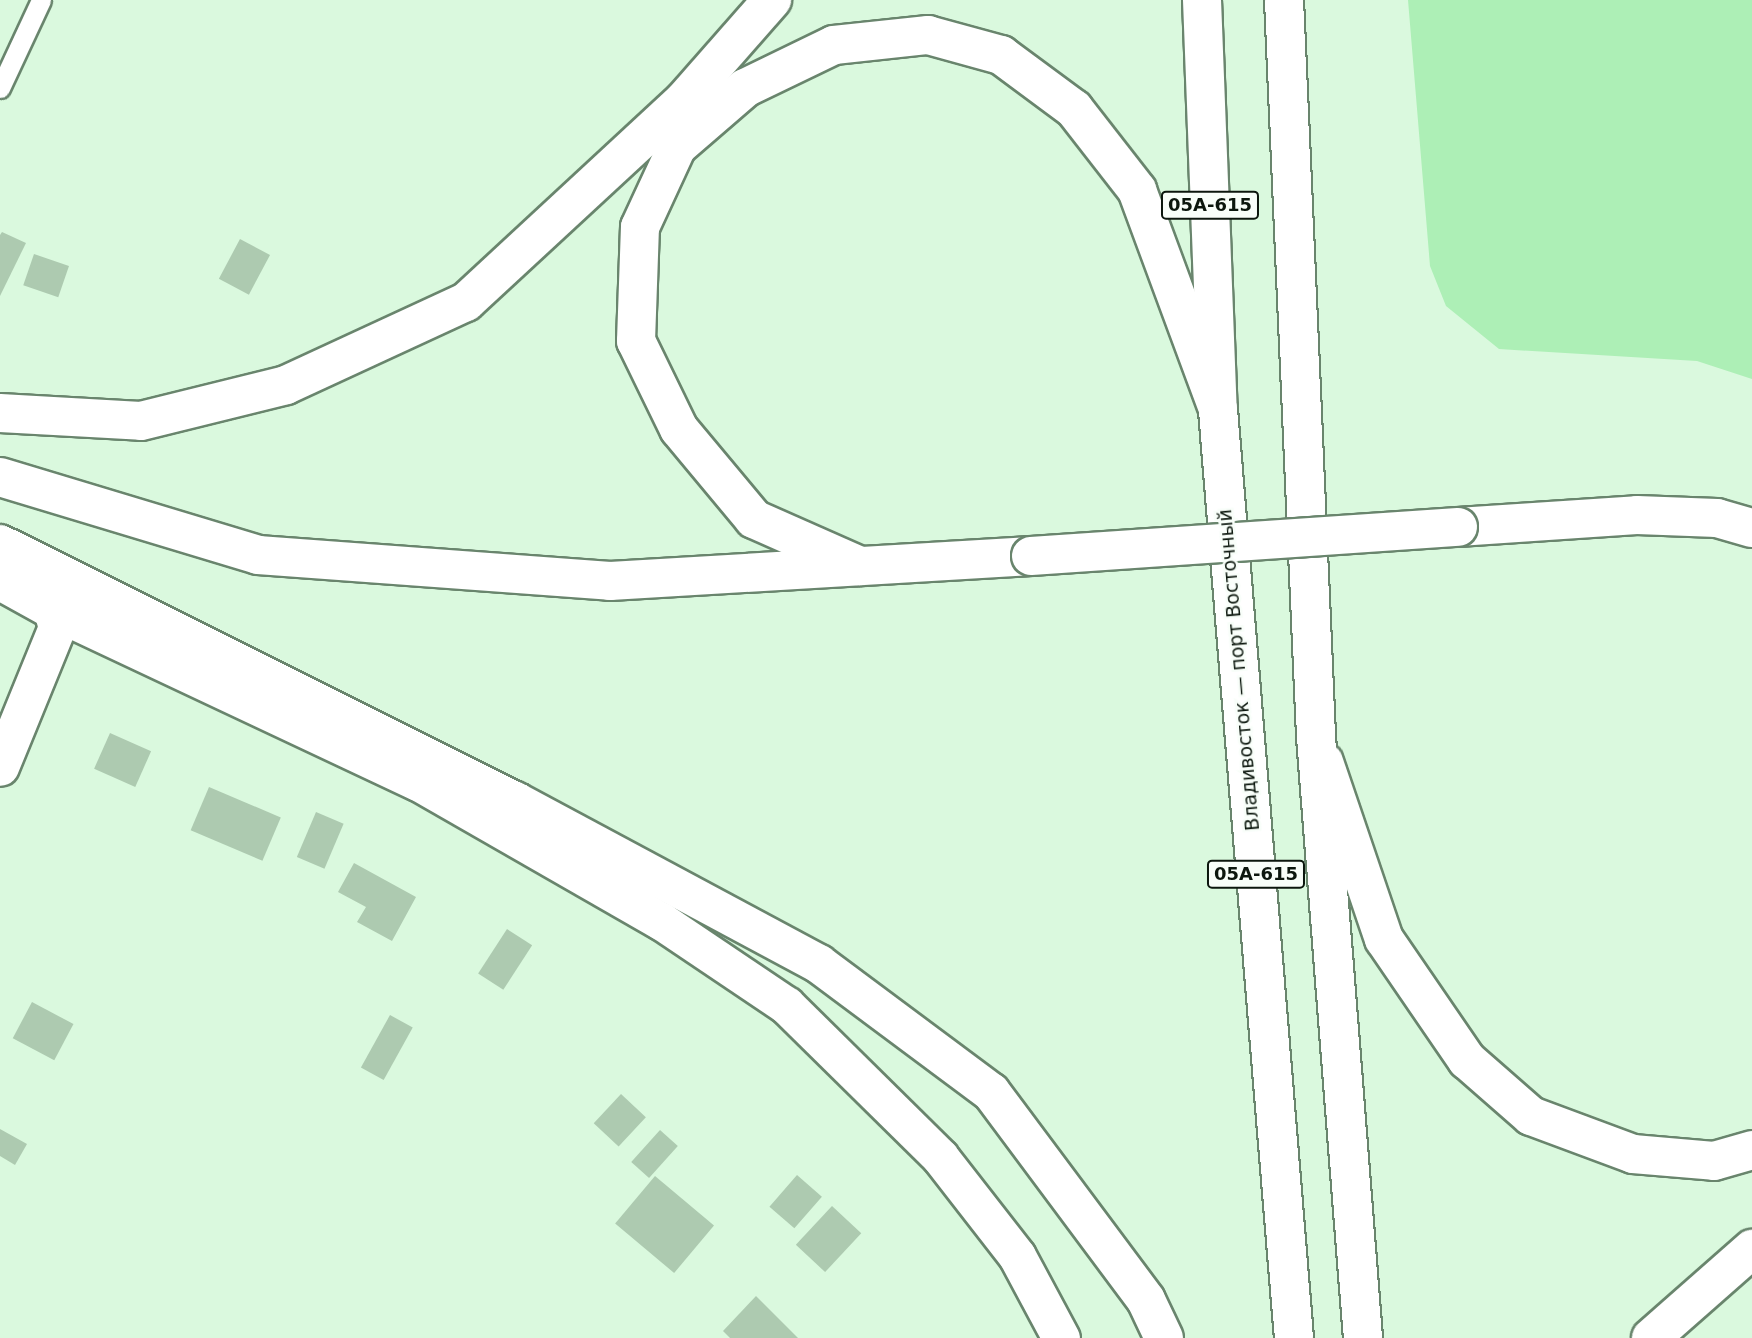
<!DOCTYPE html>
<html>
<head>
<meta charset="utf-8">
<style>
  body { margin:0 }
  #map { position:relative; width:1752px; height:1338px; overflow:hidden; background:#daf9de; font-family:"DejaVu Sans",sans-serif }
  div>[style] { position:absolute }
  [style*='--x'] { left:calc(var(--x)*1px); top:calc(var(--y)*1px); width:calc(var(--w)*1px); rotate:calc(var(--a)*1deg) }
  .green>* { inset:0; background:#adefb6 }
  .building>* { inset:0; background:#adcab0; transform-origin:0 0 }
  .roads { filter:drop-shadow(2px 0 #69856d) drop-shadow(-2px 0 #69856d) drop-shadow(0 2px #69856d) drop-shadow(0 -2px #69856d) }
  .service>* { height:19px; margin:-9.5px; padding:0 9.5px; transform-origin:9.5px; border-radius:9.5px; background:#fff }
  .minor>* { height:37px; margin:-18.5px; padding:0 18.5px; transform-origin:18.5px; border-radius:18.5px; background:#fff }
  .primary>* { height:38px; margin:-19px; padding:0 19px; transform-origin:19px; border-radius:19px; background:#fff }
  .trunk>* { height:38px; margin:-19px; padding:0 19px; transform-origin:19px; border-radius:19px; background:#fff }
  .bridges { filter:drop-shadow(2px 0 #69856d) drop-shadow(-2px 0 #69856d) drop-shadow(0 2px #69856d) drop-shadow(0 -2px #69856d) }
  .primary-bridge>* { height:38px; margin:-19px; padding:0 19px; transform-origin:19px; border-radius:19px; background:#fff }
  span { translate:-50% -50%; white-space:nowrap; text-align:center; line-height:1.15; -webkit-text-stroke:5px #f8fef9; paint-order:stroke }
  .shield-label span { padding:2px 5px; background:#f8fef9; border:2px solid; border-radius:5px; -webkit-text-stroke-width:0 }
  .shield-label { font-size:18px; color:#0c170e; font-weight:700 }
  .street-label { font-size:19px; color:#0c170e }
</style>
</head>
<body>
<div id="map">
  <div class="green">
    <i style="clip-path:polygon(1408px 0,1752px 0,1752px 379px,1697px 361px,1499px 349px,1446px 306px,1430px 266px)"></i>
  </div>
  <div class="building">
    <i style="clip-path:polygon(2px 232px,26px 243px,0 296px,0 235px)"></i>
    <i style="left:240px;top:239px;width:34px;height:45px;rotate:28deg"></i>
    <i style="left:34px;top:254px;width:37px;height:33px;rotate:19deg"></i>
    <i style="left:110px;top:733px;width:45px;height:39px;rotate:24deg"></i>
    <i style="left:209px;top:787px;width:78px;height:47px;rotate:23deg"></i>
    <i style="left:316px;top:812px;width:30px;height:49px;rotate:23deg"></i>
    <i style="clip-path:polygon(354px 863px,416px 897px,392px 941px,357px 922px,366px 907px,338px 892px)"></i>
    <i style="left:507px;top:929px;width:30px;height:53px;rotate:33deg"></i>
    <i style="left:32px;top:1002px;width:47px;height:41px;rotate:28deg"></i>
    <i style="left:390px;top:1015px;width:26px;height:60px;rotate:29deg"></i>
    <i style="left:621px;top:1094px;width:34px;height:40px;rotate:43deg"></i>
    <i style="clip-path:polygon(0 1129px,27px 1144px,15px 1165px,0 1156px)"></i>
    <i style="left:660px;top:1130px;width:24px;height:43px;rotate:42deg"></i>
    <i style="left:797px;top:1175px;width:33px;height:42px;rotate:41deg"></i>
    <i style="left:655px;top:1176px;width:77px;height:62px;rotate:40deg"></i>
    <i style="left:832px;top:1206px;width:40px;height:53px;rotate:43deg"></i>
    <i style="clip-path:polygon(756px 1296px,798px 1338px,730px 1338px,723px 1331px)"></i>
  </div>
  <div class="roads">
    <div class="service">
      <i style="--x:0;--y:88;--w:97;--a:-65"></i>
    </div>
    <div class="minor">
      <i style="--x:0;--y:581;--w:60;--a:29.1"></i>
      <i style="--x:52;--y:610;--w:18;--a:74"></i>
      <i style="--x:57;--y:627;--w:151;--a:112.2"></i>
      <i style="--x:52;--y:610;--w:404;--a:25.2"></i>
      <i style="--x:418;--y:782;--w:280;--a:29.8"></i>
      <i style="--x:661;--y:921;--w:151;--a:33.9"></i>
      <i style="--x:786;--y:1005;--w:216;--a:44.6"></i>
      <i style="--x:940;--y:1157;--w:125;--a:52.1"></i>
      <i style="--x:1017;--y:1256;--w:93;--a:61.8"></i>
    </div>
    <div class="primary">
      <i style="--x:0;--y:477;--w:270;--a:16.8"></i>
      <i style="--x:258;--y:555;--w:353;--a:4.2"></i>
      <i style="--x:610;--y:581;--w:422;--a:-3.4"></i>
      <i style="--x:1458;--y:527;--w:179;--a:-3.8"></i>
      <i style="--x:1637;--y:515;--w:80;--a:2.1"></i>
      <i style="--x:1717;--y:518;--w:36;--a:16"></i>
      <i style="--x:0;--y:544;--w:576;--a:26.52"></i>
      <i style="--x:515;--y:801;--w:345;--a:28.2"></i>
      <i style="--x:819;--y:964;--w:214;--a:36.7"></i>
      <i style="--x:991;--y:1092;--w:259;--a:53.3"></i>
      <i style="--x:1146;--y:1300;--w:42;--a:64.7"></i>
      <i style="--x:860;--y:566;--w:116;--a:-156.1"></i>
      <i style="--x:754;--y:519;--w:117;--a:-129.8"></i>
      <i style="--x:679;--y:429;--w:98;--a:-116"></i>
      <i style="--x:636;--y:341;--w:114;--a:-88"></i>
      <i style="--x:640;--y:227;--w:88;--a:-65.2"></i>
      <i style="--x:677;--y:147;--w:90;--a:-40.9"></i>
      <i style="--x:745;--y:88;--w:99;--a:-25.8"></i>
      <i style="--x:834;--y:45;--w:95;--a:-6.1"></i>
      <i style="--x:928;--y:35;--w:76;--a:15.3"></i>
      <i style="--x:1001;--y:55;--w:91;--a:36.5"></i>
      <i style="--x:1074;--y:109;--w:103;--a:52.1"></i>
      <i style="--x:1137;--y:190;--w:228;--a:69.7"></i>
      <i style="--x:1324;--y:762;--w:187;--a:71.3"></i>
      <i style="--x:1384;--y:939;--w:147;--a:55.6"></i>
      <i style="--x:1467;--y:1060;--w:85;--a:41.2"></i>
      <i style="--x:1531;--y:1116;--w:109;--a:20.4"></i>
      <i style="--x:1633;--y:1154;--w:81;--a:4.9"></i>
      <i style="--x:1714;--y:1161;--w:40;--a:-16"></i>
    </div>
    <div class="trunk">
      <i style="--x:1202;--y:0;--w:410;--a:87.8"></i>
      <i style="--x:1218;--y:410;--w:931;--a:85.32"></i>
      <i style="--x:1284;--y:0;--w:738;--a:87.51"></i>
      <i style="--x:1316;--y:737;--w:603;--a:85.53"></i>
      <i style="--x:0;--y:413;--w:141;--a:3.2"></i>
      <i style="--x:141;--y:421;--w:149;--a:-13.9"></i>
      <i style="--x:286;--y:385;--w:198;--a:-24.8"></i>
      <i style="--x:466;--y:302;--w:299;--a:-42.8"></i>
      <i style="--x:685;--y:99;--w:132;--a:-48.7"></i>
      <i style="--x:1651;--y:1338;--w:135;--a:-41.4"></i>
    </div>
  </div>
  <div class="bridges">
    <div class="primary-bridge">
      <i style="--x:1031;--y:556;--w:428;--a:-3.9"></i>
    </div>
  </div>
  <div class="shield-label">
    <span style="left:1210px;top:205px">05А-615</span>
    <span style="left:1256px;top:874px">05А-615</span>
  </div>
  <div class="street-label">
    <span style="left:1239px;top:670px;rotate:-95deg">Владивосток — порт Восточный</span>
  </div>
</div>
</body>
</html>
